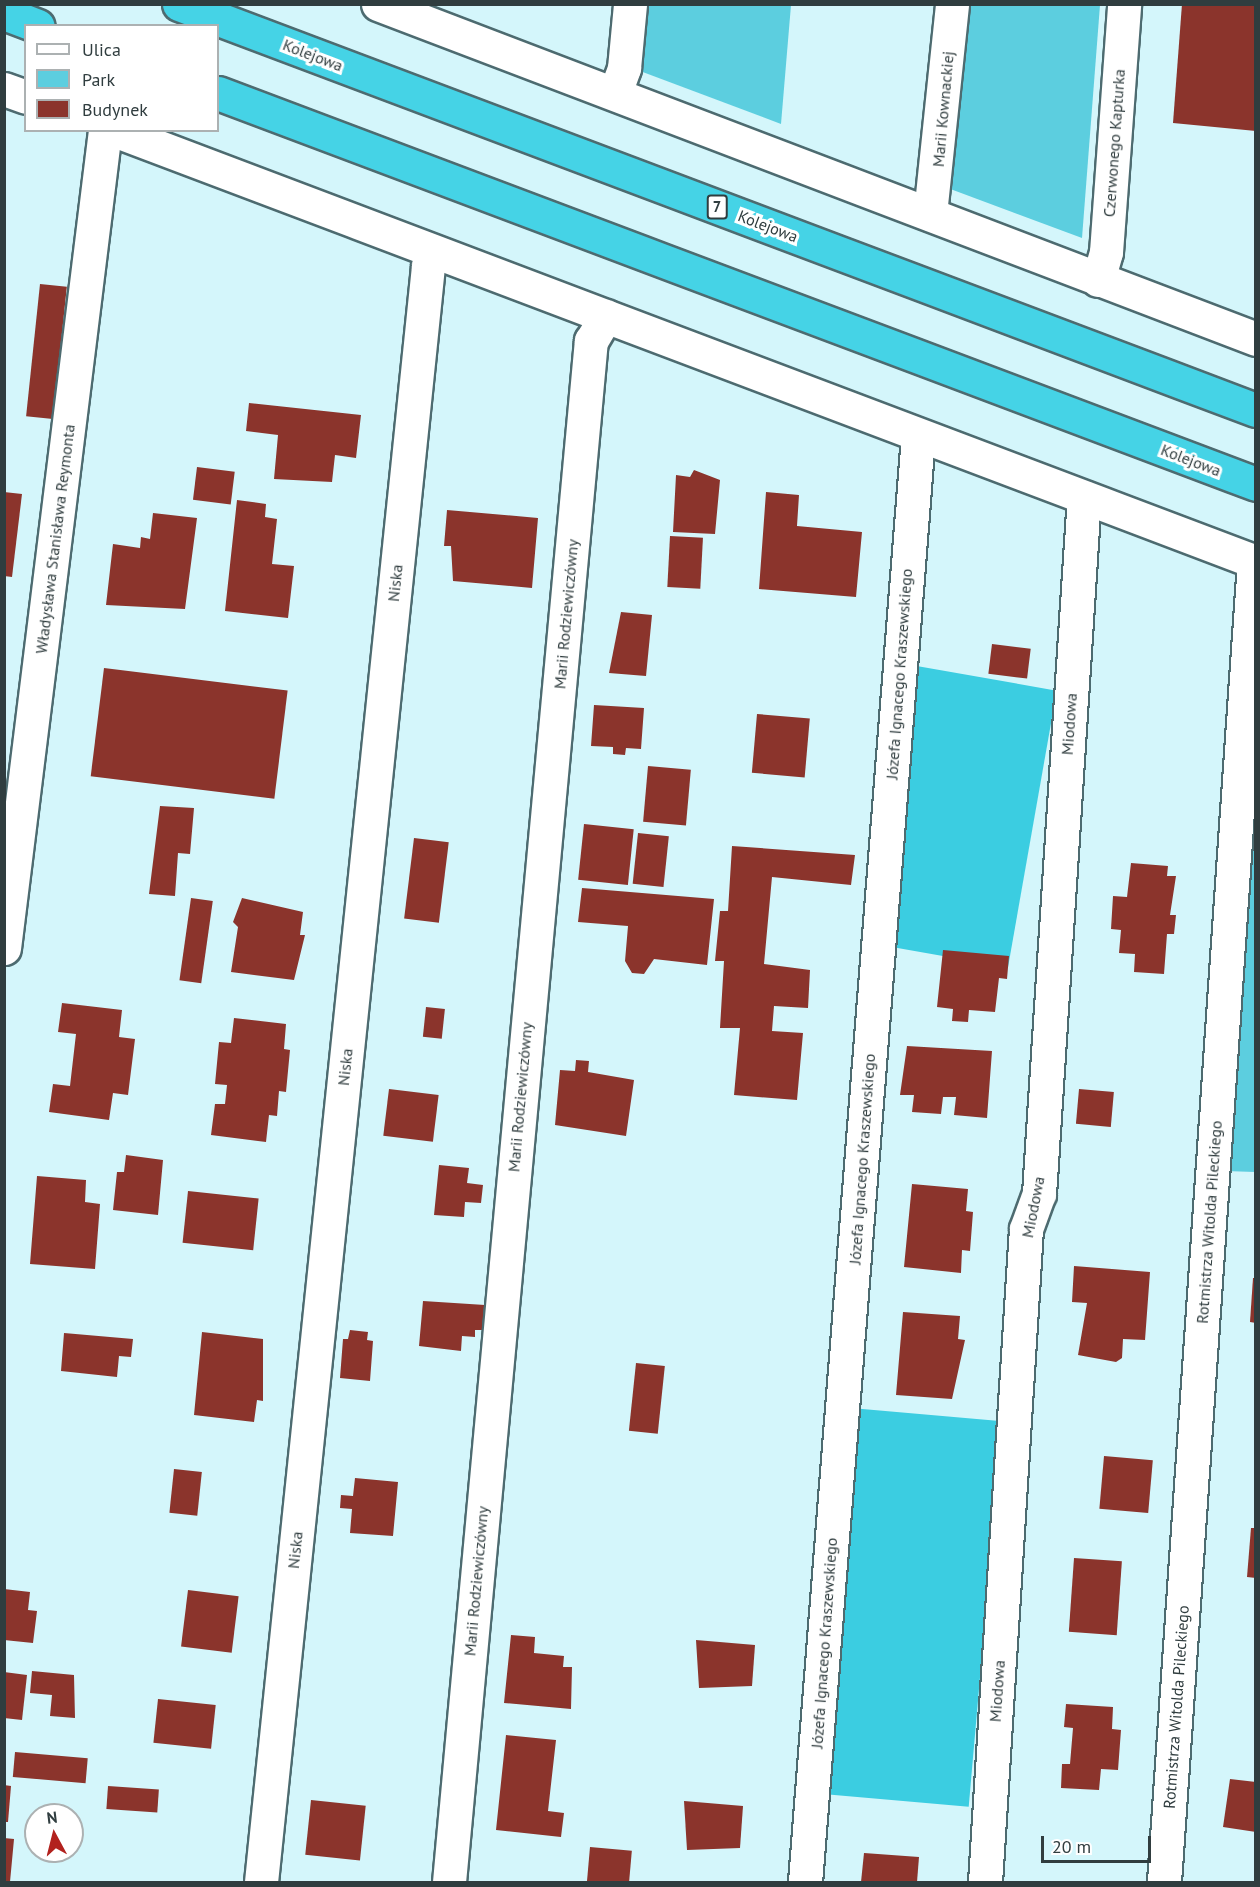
<!DOCTYPE html>
<html>
<head>
<meta charset="utf-8">
<style>
  body { margin:0 }
  #map { position:relative; width:1260px; height:1887px; overflow:hidden; background:#d4f6fb; font-family:"PT Sans",sans-serif }
  div>[style] { position:absolute }
  [style*='--x'] { left:calc(var(--x)*1px); top:calc(var(--y)*1px); width:calc(var(--w)*1px); rotate:calc(var(--a)*1deg) }
  .green>* { inset:0; background:#5ccedf }
  .forest>* { inset:0; background:#3bcde1; transform-origin:0 0 }
  .building>* { inset:0; background:#8b342c; transform-origin:0 0 }
  .roads { filter:drop-shadow(2px 0 #4d6b70) drop-shadow(-2px 0 #4d6b70) drop-shadow(0 2px #4d6b70) drop-shadow(0 -2px #4d6b70) }
  .minor>* { height:33px; margin:-16.5px; padding:0 16.5px; transform-origin:16.5px; border-radius:16.5px; background:#fff }
  .highway>* { height:33px; margin:-16.5px; padding:0 16.5px; transform-origin:16.5px; border-radius:16.5px; background:#45d3e6 }
  span { translate:-50% -50%; white-space:nowrap; text-align:center; line-height:1.15; -webkit-text-stroke:6px #fff; paint-order:stroke }
  .shield-label span { padding:2px 4px; background:#fff; border:2px solid; border-radius:4px; -webkit-text-stroke-width:0 }
  .shield-label { font-size:15px; color:#303d3f; font-weight:700 }
  .street-label { font-size:16px; color:#303d3f }
  .frame { position:absolute; inset:0; border:6px solid #303d3f; pointer-events:none }
  .legend { position:absolute; left:24px; top:24px; width:195px; height:108px; box-sizing:border-box; background:#fff; border:2px solid #acb1b2; margin:0; padding:8px 10px; list-style:none; font-size:18px; color:#303d3f }
  .legend li { display:flex; align-items:center; gap:12px; height:30px }
  .legend b { width:30px; border:2px solid #acb1b2 }
  .north { position:absolute; left:24px; top:1803px; width:60px; height:60px; box-sizing:border-box; background:#fff; border:2px solid #acb1b2; border-radius:50%; rotate:353deg; font-size:16px; font-weight:700; line-height:24px; text-align:center; color:#303d3f }
  .north::after { content:''; display:block; margin:auto; width:21px; height:27px; background:#b2221e; clip-path:polygon(50% 0,100% 100%,50% 72%,0 100%) }
  .scale { position:absolute; left:1041px; top:1836px; width:110px; height:27px; box-sizing:border-box; border:3px solid #303d3f; border-top:0; padding-left:8px; font-size:18px; line-height:21px; white-space:nowrap; color:#303d3f; -webkit-text-stroke:4px #fff; paint-order:stroke }
</style>
</head>
<body>
<div id="map">
  <div class="green">
    <i style="clip-path:polygon(646px 5px,791px 5px,781px 124px,640px 71px)"></i>
    <i style="clip-path:polygon(961px 5px,1100px 5px,1082px 238px,945px 187px)"></i>
    <i style="clip-path:polygon(1255px 698px,1255px 1172px,1225px 1171px)"></i>
  </div>
  <div class="forest">
    <i style="left:911px;top:665px;width:148px;height:281px;rotate:10deg"></i>
    <i style="left:851px;top:1408px;width:152px;height:387px;rotate:5deg"></i>
  </div>
  <div class="building">
    <i style="clip-path:polygon(1182px 4px,1256px 4px,1256px 131px,1173px 123px)"></i>
    <i style="left:40px;top:284px;width:27px;height:133px;rotate:6deg"></i>
    <i style="clip-path:polygon(249px 403px,361px 415px,356px 458px,335px 455px,332px 482px,274px 479px,278px 435px,246px 431px)"></i>
    <i style="left:197px;top:467px;width:38px;height:33px;rotate:7deg"></i>
    <i style="clip-path:polygon(694px 470px,720px 480px,715px 534px,673px 532px,676px 475px,690px 477px)"></i>
    <i style="clip-path:polygon(4px 492px,22px 494px,12px 577px,4px 576px)"></i>
    <i style="clip-path:polygon(766px 492px,799px 495px,797px 526px,862px 532px,856px 597px,759px 589px)"></i>
    <i style="clip-path:polygon(237px 500px,266px 504px,265px 517px,277px 519px,272px 564px,294px 566px,288px 618px,225px 611px)"></i>
    <i style="clip-path:polygon(447px 510px,538px 518px,532px 588px,453px 581px,451px 546px,444px 546px)"></i>
    <i style="clip-path:polygon(153px 513px,197px 518px,185px 609px,106px 605px,113px 544px,140px 548px,141px 537px,150px 539px)"></i>
    <i style="left:670px;top:536px;width:33px;height:51px;rotate:3deg"></i>
    <i style="clip-path:polygon(621px 612px,652px 615px,646px 676px,609px 673px)"></i>
    <i style="left:992px;top:644px;width:39px;height:30px;rotate:7deg"></i>
    <i style="left:104px;top:668px;width:185px;height:109px;rotate:7deg"></i>
    <i style="clip-path:polygon(594px 705px,644px 708px,641px 749px,626px 748px,625px 755px,613px 754px,613px 747px,591px 746px)"></i>
    <i style="left:757px;top:714px;width:53px;height:59px;rotate:5deg"></i>
    <i style="left:648px;top:766px;width:43px;height:56px;rotate:5deg"></i>
    <i style="clip-path:polygon(160px 806px,194px 808px,190px 854px,178px 853px,175px 896px,149px 894px)"></i>
    <i style="left:584px;top:824px;width:50px;height:56px;rotate:6deg"></i>
    <i style="left:638px;top:833px;width:31px;height:51px;rotate:6deg"></i>
    <i style="left:414px;top:838px;width:35px;height:81px;rotate:7deg"></i>
    <i style="clip-path:polygon(732px 846px,855px 855px,851px 885px,772px 877px,764px 964px,810px 970px,808px 1008px,774px 1006px,772px 1031px,803px 1033px,797px 1100px,734px 1095px,740px 1028px,720px 1028px,724px 961px,715px 961px,720px 911px,728px 911px)"></i>
    <i style="clip-path:polygon(1131px 863px,1168px 866px,1167px 876px,1176px 876px,1170px 915px,1176px 915px,1174px 934px,1167px 934px,1164px 974px,1134px 972px,1135px 954px,1119px 953px,1121px 930px,1111px 929px,1113px 896px,1127px 897px)"></i>
    <i style="clip-path:polygon(582px 888px,714px 899px,707px 965px,654px 959px,644px 974px,632px 973px,625px 961px,628px 926px,578px 922px)"></i>
    <i style="left:191px;top:898px;width:22px;height:83px;rotate:8deg"></i>
    <i style="clip-path:polygon(242px 898px,303px 912px,300px 935px,305px 935px,294px 980px,231px 972px,238px 927px,233px 922px)"></i>
    <i style="clip-path:polygon(943px 950px,1009px 956px,1007px 979px,999px 978px,995px 1012px,969px 1010px,968px 1022px,952px 1021px,953px 1009px,937px 1007px)"></i>
    <i style="clip-path:polygon(62px 1003px,122px 1010px,119px 1037px,135px 1039px,128px 1095px,113px 1093px,109px 1120px,49px 1112px,53px 1084px,70px 1086px,76px 1034px,58px 1032px)"></i>
    <i style="left:426px;top:1007px;width:19px;height:30px;rotate:6deg"></i>
    <i style="clip-path:polygon(234px 1018px,286px 1024px,284px 1049px,290px 1050px,286px 1092px,279px 1091px,277px 1116px,269px 1115px,266px 1142px,211px 1135px,215px 1104px,225px 1104px,227px 1085px,215px 1084px,219px 1042px,231px 1043px)"></i>
    <i style="clip-path:polygon(907px 1046px,992px 1051px,987px 1118px,954px 1115px,956px 1097px,943px 1097px,941px 1114px,912px 1112px,914px 1095px,900px 1095px)"></i>
    <i style="clip-path:polygon(576px 1060px,589px 1061px,588px 1072px,634px 1080px,626px 1136px,555px 1125px,560px 1070px,575px 1071px)"></i>
    <i style="left:389px;top:1089px;width:50px;height:47px;rotate:7deg"></i>
    <i style="left:1079px;top:1089px;width:35px;height:35px;rotate:5deg"></i>
    <i style="clip-path:polygon(126px 1155px,163px 1160px,158px 1215px,113px 1210px,117px 1172px,124px 1172px)"></i>
    <i style="clip-path:polygon(439px 1165px,469px 1168px,467px 1183px,483px 1185px,481px 1203px,465px 1202px,464px 1217px,434px 1215px)"></i>
    <i style="clip-path:polygon(37px 1176px,86px 1180px,85px 1202px,100px 1204px,95px 1269px,30px 1264px)"></i>
    <i style="clip-path:polygon(912px 1184px,968px 1189px,966px 1211px,973px 1212px,970px 1251px,962px 1250px,961px 1273px,904px 1267px)"></i>
    <i style="left:188px;top:1191px;width:71px;height:52px;rotate:6deg"></i>
    <i style="clip-path:polygon(1074px 1266px,1150px 1272px,1145px 1340px,1123px 1339px,1122px 1358px,1116px 1362px,1078px 1355px,1087px 1303px,1072px 1302px)"></i>
    <i style="clip-path:polygon(1253px 1278px,1256px 1278px,1256px 1323px,1250px 1322px)"></i>
    <i style="clip-path:polygon(423px 1301px,485px 1305px,483px 1330px,475px 1330px,475px 1337px,462px 1336px,461px 1351px,419px 1346px)"></i>
    <i style="clip-path:polygon(903px 1312px,960px 1316px,958px 1339px,965px 1340px,952px 1399px,896px 1395px)"></i>
    <i style="clip-path:polygon(350px 1330px,368px 1332px,367px 1340px,373px 1341px,370px 1381px,340px 1378px,343px 1339px,348px 1339px)"></i>
    <i style="clip-path:polygon(202px 1332px,263px 1339px,263px 1401px,257px 1400px,254px 1422px,194px 1415px)"></i>
    <i style="clip-path:polygon(64px 1333px,133px 1339px,131px 1357px,119px 1356px,117px 1377px,61px 1371px)"></i>
    <i style="left:636px;top:1363px;width:29px;height:68px;rotate:6deg"></i>
    <i style="left:1104px;top:1456px;width:49px;height:53px;rotate:5deg"></i>
    <i style="left:174px;top:1469px;width:28px;height:44px;rotate:6deg"></i>
    <i style="clip-path:polygon(355px 1478px,398px 1482px,393px 1536px,350px 1533px,352px 1509px,340px 1508px,341px 1495px,353px 1496px)"></i>
    <i style="clip-path:polygon(1251px 1528px,1256px 1528px,1256px 1578px,1247px 1577px)"></i>
    <i style="left:1074px;top:1558px;width:48px;height:74px;rotate:4deg"></i>
    <i style="clip-path:polygon(4px 1589px,30px 1592px,28px 1610px,37px 1611px,33px 1643px,4px 1640px)"></i>
    <i style="left:188px;top:1590px;width:51px;height:57px;rotate:7deg"></i>
    <i style="clip-path:polygon(511px 1635px,535px 1637px,534px 1653px,564px 1656px,563px 1667px,572px 1667px,571px 1709px,504px 1703px)"></i>
    <i style="clip-path:polygon(696px 1640px,755px 1645px,752px 1686px,699px 1688px)"></i>
    <i style="clip-path:polygon(32px 1671px,74px 1675px,75px 1718px,50px 1716px,52px 1695px,30px 1693px)"></i>
    <i style="clip-path:polygon(4px 1672px,27px 1675px,22px 1720px,4px 1718px)"></i>
    <i style="left:158px;top:1699px;width:58px;height:44px;rotate:6deg"></i>
    <i style="clip-path:polygon(1066px 1704px,1113px 1707px,1112px 1729px,1121px 1730px,1118px 1770px,1101px 1769px,1099px 1790px,1061px 1788px,1062px 1764px,1070px 1764px,1073px 1728px,1064px 1727px)"></i>
    <i style="clip-path:polygon(506px 1735px,556px 1740px,548px 1811px,564px 1813px,561px 1837px,496px 1830px)"></i>
    <i style="left:15px;top:1752px;width:73px;height:25px;rotate:5deg"></i>
    <i style="clip-path:polygon(1230px 1779px,1256px 1782px,1256px 1832px,1223px 1827px)"></i>
    <i style="clip-path:polygon(4px 1785px,11px 1786px,8px 1822px,4px 1822px)"></i>
    <i style="left:108px;top:1786px;width:51px;height:23px;rotate:4deg"></i>
    <i style="left:311px;top:1800px;width:55px;height:55px;rotate:6deg"></i>
    <i style="clip-path:polygon(684px 1801px,743px 1806px,740px 1848px,687px 1850px)"></i>
    <i style="clip-path:polygon(4px 1838px,14px 1839px,10px 1882px,4px 1882px)"></i>
    <i style="left:590px;top:1847px;width:42px;height:35px;rotate:5deg"></i>
    <i style="clip-path:polygon(864px 1853px,919px 1857px,917px 1882px,861px 1882px)"></i>
  </div>
  <div class="roads">
    <div class="minor">
      <i style="--x:378;--y:4;--w:940;--a:20.88"></i>
      <i style="--x:4;--y:89;--w:23;--a:20"></i>
      <i style="--x:615;--y:93;--w:27;--a:-70"></i>
      <i style="--x:624;--y:68;--w:64;--a:-84.6"></i>
      <i style="--x:114;--y:130;--w:1221;--a:20.72"></i>
      <i style="--x:930;--y:214;--w:211;--a:-84"></i>
      <i style="--x:1098;--y:280;--w:29;--a:-74"></i>
      <i style="--x:1106;--y:252;--w:249;--a:-85.8"></i>
      <i style="--x:4;--y:948;--w:824;--a:-82.96"></i>
      <i style="--x:261;--y:1882;--w:1625;--a:-84.1"></i>
      <i style="--x:428;--y:266;--w:15;--a:-67"></i>
      <i style="--x:449;--y:1882;--w:1548;--a:-84.74"></i>
      <i style="--x:591;--y:341;--w:29;--a:-59"></i>
      <i style="--x:805;--y:1882;--w:1451;--a:-85.53"></i>
      <i style="--x:985;--y:1882;--w:654;--a:-86.41"></i>
      <i style="--x:1026;--y:1229;--w:37;--a:-70"></i>
      <i style="--x:1039;--y:1194;--w:698;--a:-86.31"></i>
      <i style="--x:1164;--y:1882;--w:1323;--a:-86.1"></i>
    </div>
    <div class="highway">
      <i style="--x:179;--y:4;--w:1151;--a:20.66"></i>
      <i style="--x:4;--y:13;--w:36;--a:21"></i>
      <i style="--x:218;--y:93;--w:1109;--a:20.64"></i>
    </div>
  </div>
  <div class="shield-label">
    <span style="left:717px;top:207px">7</span>
  </div>
  <div class="street-label">
    <span style="left:313px;top:55px;rotate:21deg">Kolejowa</span>
    <span style="left:943px;top:109px;rotate:-85deg">Marii Kownackiej</span>
    <span style="left:1114px;top:143px;rotate:-86deg">Czerwonego Kapturka</span>
    <span style="left:768px;top:226px;rotate:21deg">Kolejowa</span>
    <span style="left:1191px;top:460px;rotate:21deg">Kolejowa</span>
    <span style="left:55px;top:539px;rotate:-83deg">Władysława Stanisława Reymonta</span>
    <span style="left:395px;top:583px;rotate:-84deg">Niska</span>
    <span style="left:566px;top:614px;rotate:-85deg">Marii Rodziewiczówny</span>
    <span style="left:899px;top:674px;rotate:-86deg">Józefa Ignacego Kraszewskiego</span>
    <span style="left:1069px;top:724px;rotate:-86deg">Miodowa</span>
    <span style="left:345px;top:1067px;rotate:-84deg">Niska</span>
    <span style="left:520px;top:1097px;rotate:-85deg">Marii Rodziewiczówny</span>
    <span style="left:862px;top:1159px;rotate:-86deg">Józefa Ignacego Kraszewskiego</span>
    <span style="left:1033px;top:1207px;rotate:-79deg">Miodowa</span>
    <span style="left:1209px;top:1222px;rotate:-86deg">Rotmistrza Witolda Pileckiego</span>
    <span style="left:295px;top:1550px;rotate:-84deg">Niska</span>
    <span style="left:476px;top:1581px;rotate:-85deg">Marii Rodziewiczówny</span>
    <span style="left:824px;top:1643px;rotate:-86deg">Józefa Ignacego Kraszewskiego</span>
    <span style="left:997px;top:1691px;rotate:-86deg">Miodowa</span>
    <span style="left:1176px;top:1707px;rotate:-86deg">Rotmistrza Witolda Pileckiego</span>
  </div>
  <div class="frame"></div>
  <ul class="legend">
  <li><b style="height:8px;background:#fff"></b>Ulica</li>
  <li><b style="height:16px;background:#5ccedf"></b>Park</li>
  <li><b style="height:16px;background:#8b342c"></b>Budynek</li>
  </ul>
  <div class="north">N</div>
  <div class="scale">20 m</div>
</div>
</body>
</html>
